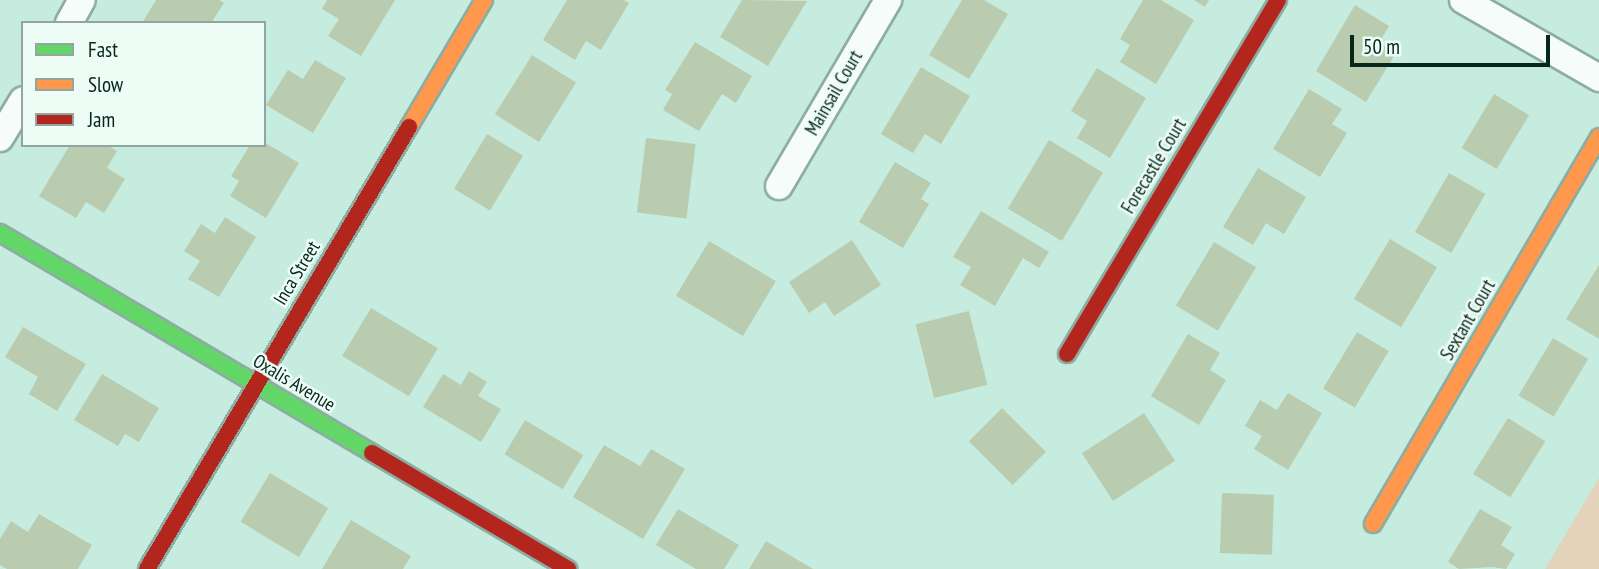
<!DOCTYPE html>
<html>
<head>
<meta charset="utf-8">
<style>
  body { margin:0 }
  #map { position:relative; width:1599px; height:569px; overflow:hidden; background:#c5ecde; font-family:"PT Sans Narrow",sans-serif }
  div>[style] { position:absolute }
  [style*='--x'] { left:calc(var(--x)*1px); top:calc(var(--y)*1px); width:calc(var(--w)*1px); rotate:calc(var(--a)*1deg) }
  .green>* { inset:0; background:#e3d3bb }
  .building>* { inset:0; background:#baccaf; transform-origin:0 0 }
  .roads { filter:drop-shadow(2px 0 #8daca2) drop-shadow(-2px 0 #8daca2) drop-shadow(0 2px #8daca2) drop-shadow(0 -2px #8daca2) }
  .street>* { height:26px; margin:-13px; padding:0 13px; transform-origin:13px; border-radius:13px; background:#f6fcfa }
  .fast>* { height:16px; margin:-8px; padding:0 8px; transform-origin:8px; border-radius:8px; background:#63d668 }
  .slow>* { height:16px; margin:-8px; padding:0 8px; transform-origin:8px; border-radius:8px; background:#ff974d }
  .jam>* { height:16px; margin:-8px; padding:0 8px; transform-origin:8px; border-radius:8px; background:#b3261e }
  span { translate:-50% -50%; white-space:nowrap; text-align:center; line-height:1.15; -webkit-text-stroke:5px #eefcf6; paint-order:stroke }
  .street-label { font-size:19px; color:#07261c }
  .legend { position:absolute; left:21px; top:21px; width:245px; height:126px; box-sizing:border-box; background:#eefcf6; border:2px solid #92a69f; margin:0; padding:9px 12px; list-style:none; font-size:21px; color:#07261c }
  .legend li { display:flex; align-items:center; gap:14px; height:35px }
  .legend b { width:35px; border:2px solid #92a69f }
  .scale { position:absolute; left:1350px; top:35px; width:200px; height:32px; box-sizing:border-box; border:4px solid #07261c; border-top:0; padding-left:9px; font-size:21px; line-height:24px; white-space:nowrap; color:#07261c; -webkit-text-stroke:5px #eefcf6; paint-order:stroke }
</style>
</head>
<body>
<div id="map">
  <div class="green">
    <i style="clip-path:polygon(1599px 478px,1599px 569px,1545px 569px)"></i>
  </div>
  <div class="building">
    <i style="clip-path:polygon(156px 0,219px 0,224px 3px,211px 23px,142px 23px)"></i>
    <i style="clip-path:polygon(327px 0,395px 0,361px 56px,328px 36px,339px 19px,322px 9px)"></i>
    <i style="clip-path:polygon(567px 0,624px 0,629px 3px,601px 50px,586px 41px,575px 60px,543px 40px)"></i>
    <i style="clip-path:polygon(742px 0,807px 1px,768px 66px,720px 37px)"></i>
    <i style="clip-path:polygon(962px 0,984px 0,1008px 14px,969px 79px,929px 55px)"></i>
    <i style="clip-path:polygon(1143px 0,1161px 0,1194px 20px,1156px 84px,1120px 62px,1130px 45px,1120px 39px)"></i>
    <i style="clip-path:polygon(1194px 0,1209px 0,1205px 7px)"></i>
    <i style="clip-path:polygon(1355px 5px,1389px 26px,1379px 43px,1396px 53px,1366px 102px,1316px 71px)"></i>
    <i style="clip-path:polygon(695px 42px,752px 76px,736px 103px,722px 94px,699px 131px,663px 110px,672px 94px,665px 90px)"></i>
    <i style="left:532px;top:55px;width:52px;height:70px;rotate:32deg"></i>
    <i style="clip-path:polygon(315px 60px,346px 78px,313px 133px,266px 105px,288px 70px,303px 79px)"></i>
    <i style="clip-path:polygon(921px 67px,970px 96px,941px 144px,925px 134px,913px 153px,881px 134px)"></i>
    <i style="clip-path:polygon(1097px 68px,1146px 98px,1110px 158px,1077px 138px,1087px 121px,1071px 111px)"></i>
    <i style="clip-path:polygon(1309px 89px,1342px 109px,1332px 124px,1347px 133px,1320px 177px,1273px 149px)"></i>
    <i style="left:1494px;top:94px;width:41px;height:63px;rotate:31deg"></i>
    <i style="left:487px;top:134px;width:42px;height:64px;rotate:31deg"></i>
    <i style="left:646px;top:138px;width:50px;height:75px;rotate:7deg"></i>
    <i style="left:1049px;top:140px;width:63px;height:80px;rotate:31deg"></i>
    <i style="clip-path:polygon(264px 142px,299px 163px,266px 218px,230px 196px,239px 181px,231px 176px,250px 145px,264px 145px)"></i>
    <i style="clip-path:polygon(70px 145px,107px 145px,117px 151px,107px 168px,125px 179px,104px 213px,86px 202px,76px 218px,39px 196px)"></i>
    <i style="clip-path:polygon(895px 162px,931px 183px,921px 199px,929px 204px,903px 248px,859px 222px)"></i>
    <i style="clip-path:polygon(1258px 168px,1306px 197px,1284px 234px,1266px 223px,1253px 245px,1223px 227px)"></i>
    <i style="left:1449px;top:173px;width:42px;height:68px;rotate:30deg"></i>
    <i style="clip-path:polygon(981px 211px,1049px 252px,1039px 268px,1023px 258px,995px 306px,960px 285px,971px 267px,953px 257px)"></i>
    <i style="clip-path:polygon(225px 217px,256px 237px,219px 297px,188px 279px,200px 261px,184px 251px,201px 224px,215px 233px)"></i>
    <i style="left:1390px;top:239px;width:55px;height:70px;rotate:31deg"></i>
    <i style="clip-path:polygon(852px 240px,881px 285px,834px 316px,825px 302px,809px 313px,789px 282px)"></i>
    <i style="left:709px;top:241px;width:78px;height:64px;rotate:31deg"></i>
    <i style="left:1214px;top:242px;width:49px;height:74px;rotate:31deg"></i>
    <i style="clip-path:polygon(1599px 265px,1599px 339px,1566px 319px)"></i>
    <i style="left:371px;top:308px;width:78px;height:56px;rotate:31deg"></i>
    <i style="left:969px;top:311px;width:76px;height:55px;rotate:76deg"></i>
    <i style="clip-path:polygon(23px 327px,86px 364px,57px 411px,29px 394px,38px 377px,5px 357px)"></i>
    <i style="left:1357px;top:332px;width:37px;height:66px;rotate:31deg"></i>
    <i style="clip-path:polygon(1188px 334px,1220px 353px,1210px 370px,1226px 380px,1199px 425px,1151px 396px)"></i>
    <i style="left:1553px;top:338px;width:41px;height:67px;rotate:31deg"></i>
    <i style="clip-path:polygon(469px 371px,487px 382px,478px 396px,501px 409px,481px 442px,423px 407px,443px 374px,461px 385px)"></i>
    <i style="clip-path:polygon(102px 374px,159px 408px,139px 442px,125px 434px,118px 446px,74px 420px)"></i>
    <i style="clip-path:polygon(1288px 393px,1322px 413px,1288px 470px,1254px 449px,1262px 436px,1245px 426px,1260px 400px,1277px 410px)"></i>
    <i style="left:1002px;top:408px;width:62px;height:47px;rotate:45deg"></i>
    <i style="left:1144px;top:413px;width:57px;height:74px;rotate:57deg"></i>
    <i style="left:1508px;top:418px;width:44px;height:66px;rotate:32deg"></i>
    <i style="left:525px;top:420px;width:68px;height:40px;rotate:31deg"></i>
    <i style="clip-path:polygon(604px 445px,640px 466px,651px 449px,685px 469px,643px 539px,573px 497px)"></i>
    <i style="left:270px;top:473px;width:68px;height:57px;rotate:31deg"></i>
    <i style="left:1222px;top:493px;width:52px;height:60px;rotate:2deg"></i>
    <i style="clip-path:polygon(678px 509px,739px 545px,724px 569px,696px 569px,656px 545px)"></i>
    <i style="clip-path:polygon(1480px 509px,1512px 527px,1501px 545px,1515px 554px,1506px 569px,1492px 567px,1459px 569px,1448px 562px)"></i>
    <i style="clip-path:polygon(39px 514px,92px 545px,78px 569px,7px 569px,0 565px,0 539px,11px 521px,28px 532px)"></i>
    <i style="clip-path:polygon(351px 520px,411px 556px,403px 569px,322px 569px)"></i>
    <i style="clip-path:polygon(766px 541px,813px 569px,749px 569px)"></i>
  </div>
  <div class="roads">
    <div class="street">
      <i style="--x:1463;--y:0;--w:157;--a:29.8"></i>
      <i style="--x:69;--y:23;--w:26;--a:-61"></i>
      <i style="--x:0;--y:138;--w:44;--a:-58.8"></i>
      <i style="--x:779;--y:186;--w:216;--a:-59.6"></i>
    </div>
    <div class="fast">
      <i style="--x:0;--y:233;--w:432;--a:30.6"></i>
    </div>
    <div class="slow">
      <i style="--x:409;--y:127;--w:147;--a:-59.4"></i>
      <i style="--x:1373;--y:524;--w:448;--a:-59.7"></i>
    </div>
    <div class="jam">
      <i style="--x:1067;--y:354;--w:412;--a:-59.2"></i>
      <i style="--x:372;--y:453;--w:228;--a:30.6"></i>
      <i style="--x:147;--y:569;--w:514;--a:-59.34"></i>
    </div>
  </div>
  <div class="street-label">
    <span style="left:834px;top:93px;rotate:-60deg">Mainsail Court</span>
    <span style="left:1154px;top:166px;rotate:-59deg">Forecastle Court</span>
    <span style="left:297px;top:273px;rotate:-59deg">Inca Street</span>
    <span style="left:1468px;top:320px;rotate:-60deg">Sextant Court</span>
    <span style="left:294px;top:383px;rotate:31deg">Oxalis Avenue</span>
  </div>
  <ul class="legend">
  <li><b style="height:9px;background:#63d668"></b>Fast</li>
  <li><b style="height:9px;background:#ff974d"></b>Slow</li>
  <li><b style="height:9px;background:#b3261e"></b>Jam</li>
  </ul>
  <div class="scale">50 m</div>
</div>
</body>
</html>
